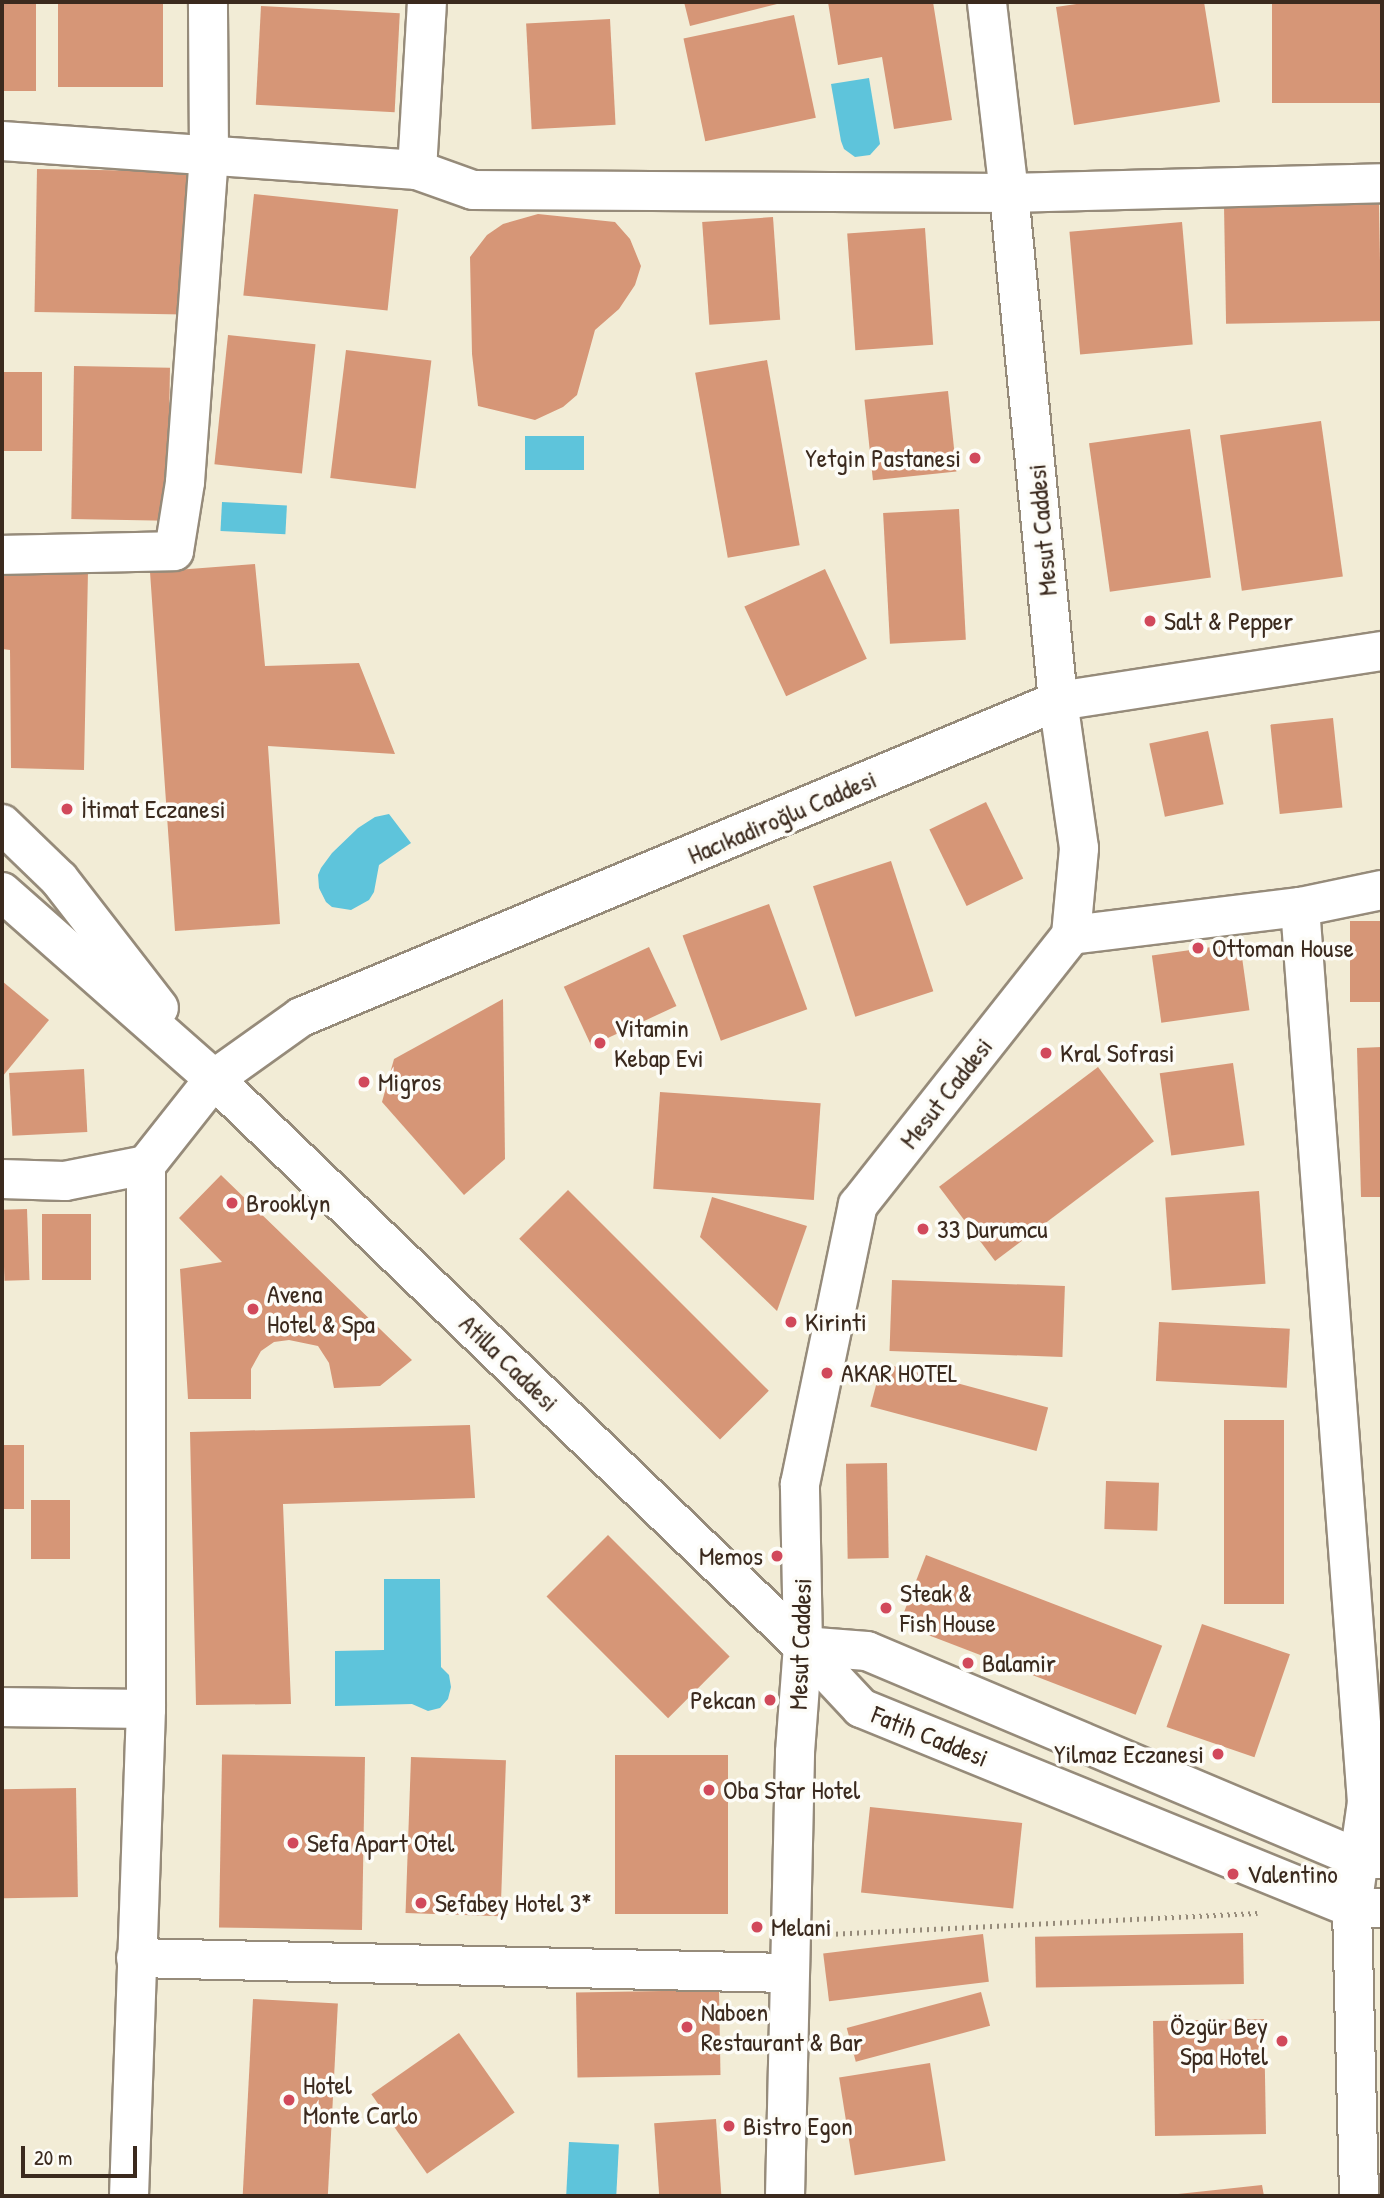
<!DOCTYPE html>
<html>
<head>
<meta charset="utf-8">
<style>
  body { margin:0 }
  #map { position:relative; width:1384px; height:2198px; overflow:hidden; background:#f2ecd6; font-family:"Patrick Hand",sans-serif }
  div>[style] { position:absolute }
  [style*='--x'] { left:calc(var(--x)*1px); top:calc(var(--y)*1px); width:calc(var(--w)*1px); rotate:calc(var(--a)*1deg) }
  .water>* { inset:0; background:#5ec4db; transform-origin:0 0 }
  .building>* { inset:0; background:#d69677; transform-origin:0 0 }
  .path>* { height:4.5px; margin-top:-2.25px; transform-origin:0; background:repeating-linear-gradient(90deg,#968b7a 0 2px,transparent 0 7px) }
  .roads { filter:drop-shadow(2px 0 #968b7a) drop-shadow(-2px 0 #968b7a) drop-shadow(0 2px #968b7a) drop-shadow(0 -2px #968b7a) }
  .street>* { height:38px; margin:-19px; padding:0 19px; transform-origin:19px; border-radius:19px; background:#fff }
  .secondary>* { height:38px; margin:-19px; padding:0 19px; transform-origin:19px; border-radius:19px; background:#fff }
  .dots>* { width:19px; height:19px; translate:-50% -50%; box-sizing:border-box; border:4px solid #fdfcf7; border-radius:50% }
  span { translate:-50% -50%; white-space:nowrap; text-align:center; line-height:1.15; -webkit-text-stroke:7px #fdfcf7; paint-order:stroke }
  .poi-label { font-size:26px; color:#3b2a1e }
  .right { translate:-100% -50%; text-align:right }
  .left { translate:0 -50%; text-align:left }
  .street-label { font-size:26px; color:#3b2a1e }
  .frame { position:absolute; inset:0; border:4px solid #3b2a1e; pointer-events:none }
  .scale { position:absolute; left:21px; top:2146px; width:116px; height:32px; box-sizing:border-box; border:4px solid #3b2a1e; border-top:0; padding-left:9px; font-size:21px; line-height:24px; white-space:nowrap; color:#3b2a1e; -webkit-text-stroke:5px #fdfcf7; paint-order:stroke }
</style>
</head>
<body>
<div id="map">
  <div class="water">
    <i style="clip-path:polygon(869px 78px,880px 144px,870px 155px,855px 157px,844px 149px,841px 141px,831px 84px)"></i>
    <i style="left:525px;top:436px;width:59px;height:34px"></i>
    <i style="left:222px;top:502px;width:65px;height:29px;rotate:3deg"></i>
    <i style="clip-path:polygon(389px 814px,411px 843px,379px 865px,374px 892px,369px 900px,351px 910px,332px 907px,326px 902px,319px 888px,318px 875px,321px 868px,332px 853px,358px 828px,375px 817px)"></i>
    <i style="clip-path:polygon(384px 1579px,440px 1579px,441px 1667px,449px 1675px,451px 1687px,448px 1699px,440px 1708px,428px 1711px,412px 1704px,335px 1706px,335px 1651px,384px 1650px)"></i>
    <i style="left:569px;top:2142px;width:50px;height:54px;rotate:3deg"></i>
  </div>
  <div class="building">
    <i style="left:2px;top:2px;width:34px;height:89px"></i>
    <i style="left:58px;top:2px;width:105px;height:85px"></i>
    <i style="clip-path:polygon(684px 2px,781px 2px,781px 3px,690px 26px)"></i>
    <i style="clip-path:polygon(828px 2px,933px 2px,952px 120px,894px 129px,882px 57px,838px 65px)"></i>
    <i style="clip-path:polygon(1090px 2px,1204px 2px,1220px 102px,1074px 125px,1056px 7px)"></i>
    <i style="left:1272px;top:2px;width:110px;height:101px"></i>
    <i style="left:261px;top:6px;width:139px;height:99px;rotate:3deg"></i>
    <i style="left:794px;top:15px;width:105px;height:113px;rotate:78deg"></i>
    <i style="left:610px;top:19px;width:106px;height:84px;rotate:87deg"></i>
    <i style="left:37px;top:169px;width:150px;height:143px;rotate:1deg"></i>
    <i style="left:254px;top:194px;width:145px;height:102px;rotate:6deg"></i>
    <i style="left:1379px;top:204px;width:117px;height:155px;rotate:89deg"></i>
    <i style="clip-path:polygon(538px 214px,615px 222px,630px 239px,641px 266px,635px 285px,619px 309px,595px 330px,577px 395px,563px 407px,535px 420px,478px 406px,472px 354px,470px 257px,487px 235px,503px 224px)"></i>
    <i style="left:773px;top:217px;width:103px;height:71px;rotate:86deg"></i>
    <i style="left:1182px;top:222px;width:123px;height:113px;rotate:85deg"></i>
    <i style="left:925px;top:228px;width:117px;height:78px;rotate:86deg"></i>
    <i style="left:228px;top:335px;width:88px;height:130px;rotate:6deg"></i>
    <i style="left:346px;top:350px;width:86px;height:129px;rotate:7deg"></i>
    <i style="left:767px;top:360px;width:188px;height:73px;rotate:80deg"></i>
    <i style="left:74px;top:366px;width:96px;height:153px;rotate:1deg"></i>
    <i style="left:2px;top:372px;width:40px;height:79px"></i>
    <i style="left:948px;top:391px;width:81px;height:84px;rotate:84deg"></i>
    <i style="left:1321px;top:421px;width:157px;height:102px;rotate:82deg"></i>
    <i style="left:1190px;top:429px;width:150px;height:102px;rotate:82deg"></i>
    <i style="left:959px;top:509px;width:131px;height:76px;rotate:87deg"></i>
    <i style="clip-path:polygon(255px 564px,265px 666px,359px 663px,395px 754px,268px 746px,280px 924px,175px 931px,150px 572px)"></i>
    <i style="clip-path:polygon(2px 569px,88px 571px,84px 770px,11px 768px,10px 650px,2px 649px)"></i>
    <i style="left:825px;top:569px;width:99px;height:89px;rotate:65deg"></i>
    <i style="left:1333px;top:718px;width:90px;height:63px;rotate:84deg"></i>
    <i style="left:1208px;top:731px;width:75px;height:60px;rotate:78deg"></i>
    <i style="left:986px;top:802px;width:85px;height:63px;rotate:64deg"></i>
    <i style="left:891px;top:861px;width:137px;height:82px;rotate:72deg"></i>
    <i style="left:769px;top:904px;width:112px;height:92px;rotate:70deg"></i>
    <i style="left:1382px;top:921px;width:81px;height:32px;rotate:90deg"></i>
    <i style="left:1240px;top:943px;width:68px;height:89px;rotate:82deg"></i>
    <i style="left:649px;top:947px;width:65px;height:94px;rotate:65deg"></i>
    <i style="clip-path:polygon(2px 981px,49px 1020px,2px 1077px)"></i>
    <i style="clip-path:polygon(503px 999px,505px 1159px,464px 1195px,382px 1102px,394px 1059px)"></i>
    <i style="clip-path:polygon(1382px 1047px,1382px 1197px,1361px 1197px,1357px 1048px)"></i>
    <i style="left:1233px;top:1063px;width:83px;height:74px;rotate:82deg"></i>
    <i style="left:1098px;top:1067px;width:93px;height:199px;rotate:53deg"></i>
    <i style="left:84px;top:1069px;width:63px;height:75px;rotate:87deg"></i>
    <i style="left:660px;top:1092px;width:161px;height:97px;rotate:4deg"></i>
    <i style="clip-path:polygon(221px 1175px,412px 1360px,380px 1386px,334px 1388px,329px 1363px,318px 1346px,289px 1340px,274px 1342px,261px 1351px,251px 1369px,251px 1399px,188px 1399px,180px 1269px,222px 1262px,179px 1218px)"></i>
    <i style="left:568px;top:1190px;width:284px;height:69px;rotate:45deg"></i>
    <i style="left:1259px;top:1191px;width:93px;height:94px;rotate:86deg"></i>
    <i style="clip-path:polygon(712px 1197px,807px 1226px,777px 1311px,700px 1237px)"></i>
    <i style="left:27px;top:1209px;width:71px;height:25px;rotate:88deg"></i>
    <i style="left:91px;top:1214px;width:66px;height:49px;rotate:90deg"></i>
    <i style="left:892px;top:1280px;width:173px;height:71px;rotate:2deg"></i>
    <i style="left:1159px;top:1322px;width:131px;height:59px;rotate:3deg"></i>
    <i style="left:882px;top:1363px;width:172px;height:45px;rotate:15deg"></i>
    <i style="left:1224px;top:1420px;width:60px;height:184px"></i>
    <i style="clip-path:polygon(470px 1425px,475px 1498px,283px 1504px,291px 1704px,196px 1705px,190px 1432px)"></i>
    <i style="left:2px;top:1445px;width:22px;height:64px"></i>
    <i style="left:887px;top:1463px;width:95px;height:41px;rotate:89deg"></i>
    <i style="left:1106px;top:1481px;width:53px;height:48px;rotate:2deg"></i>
    <i style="left:31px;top:1500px;width:39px;height:59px"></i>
    <i style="left:608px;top:1535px;width:172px;height:87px;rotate:45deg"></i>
    <i style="left:926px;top:1555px;width:253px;height:74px;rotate:21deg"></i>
    <i style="left:1202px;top:1624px;width:93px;height:109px;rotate:19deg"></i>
    <i style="left:615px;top:1755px;width:113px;height:159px"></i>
    <i style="left:365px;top:1757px;width:173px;height:143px;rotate:91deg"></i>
    <i style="left:411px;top:1757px;width:95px;height:156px;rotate:2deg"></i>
    <i style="left:76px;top:1788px;width:109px;height:74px;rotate:89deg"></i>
    <i style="left:870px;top:1807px;width:153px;height:86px;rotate:6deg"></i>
    <i style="left:1243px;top:1933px;width:51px;height:208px;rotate:89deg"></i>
    <i style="left:983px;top:1934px;width:48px;height:161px;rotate:83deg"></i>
    <i style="left:719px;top:1990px;width:85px;height:143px;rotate:89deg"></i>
    <i style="left:981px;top:1992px;width:35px;height:139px;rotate:75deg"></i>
    <i style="left:253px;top:1999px;width:85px;height:197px;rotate:3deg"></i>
    <i style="left:1264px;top:2019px;width:115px;height:111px;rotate:89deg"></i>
    <i style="left:459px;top:2033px;width:97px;height:107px;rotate:55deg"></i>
    <i style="left:930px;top:2063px;width:99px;height:92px;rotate:81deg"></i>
    <i style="left:716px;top:2119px;width:77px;height:62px;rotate:86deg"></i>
    <i style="clip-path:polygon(1262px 2185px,1264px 2196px,1178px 2196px,1178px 2194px)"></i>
  </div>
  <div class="path">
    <i style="--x:829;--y:1934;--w:429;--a:-2.8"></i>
  </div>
  <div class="roads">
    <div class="street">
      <i style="--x:2;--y:141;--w:416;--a:4"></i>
      <i style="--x:417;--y:170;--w:59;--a:19.7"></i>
      <i style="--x:473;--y:190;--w:536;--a:0.32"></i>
      <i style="--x:1009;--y:193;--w:373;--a:-1.5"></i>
      <i style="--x:417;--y:170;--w:168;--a:-86.6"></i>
      <i style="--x:2;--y:555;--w:172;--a:-1.3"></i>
      <i style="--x:174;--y:551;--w:70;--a:-80.9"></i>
      <i style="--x:185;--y:482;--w:329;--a:-85.8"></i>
      <i style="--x:209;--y:154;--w:152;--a:-90.4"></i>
      <i style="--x:1300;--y:907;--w:898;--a:85.72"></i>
      <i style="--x:1367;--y:1802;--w:107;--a:98.1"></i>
      <i style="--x:1352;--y:1908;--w:288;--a:88.6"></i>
      <i style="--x:1071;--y:935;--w:231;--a:-7"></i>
      <i style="--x:1300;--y:907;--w:84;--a:-11.7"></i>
      <i style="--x:2;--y:1179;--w:63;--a:1.8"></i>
      <i style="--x:65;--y:1181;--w:83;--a:-11.2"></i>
      <i style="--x:2;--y:1707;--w:144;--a:0.8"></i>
      <i style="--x:136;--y:1958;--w:652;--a:1.32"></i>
      <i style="--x:129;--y:2196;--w:487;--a:-88"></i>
      <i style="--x:146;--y:1709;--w:544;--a:-90"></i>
      <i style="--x:146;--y:1165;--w:110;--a:-51.7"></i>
      <i style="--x:214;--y:1079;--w:107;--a:-35.5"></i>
      <i style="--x:301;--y:1017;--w:820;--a:-22.66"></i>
      <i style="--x:1058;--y:701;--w:328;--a:-8.8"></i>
      <i style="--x:785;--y:2196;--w:444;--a:-88.7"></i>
      <i style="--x:795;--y:1752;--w:106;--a:-85.7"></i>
      <i style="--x:803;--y:1646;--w:162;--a:-91.1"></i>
      <i style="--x:800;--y:1484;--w:285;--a:-78.3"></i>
      <i style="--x:858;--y:1205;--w:344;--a:-51.7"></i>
      <i style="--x:1071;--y:935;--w:87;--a:-84.7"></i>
      <i style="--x:1079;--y:848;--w:148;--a:-98.1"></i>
      <i style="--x:1058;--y:701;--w:510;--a:-95.51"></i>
      <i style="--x:1009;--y:193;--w:192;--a:-96.6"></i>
    </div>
    <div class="secondary">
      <i style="--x:2;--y:824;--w:79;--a:44"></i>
      <i style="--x:59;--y:879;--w:163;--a:52.2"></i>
      <i style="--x:2;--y:892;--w:283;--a:41.4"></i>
      <i style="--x:214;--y:1079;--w:818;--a:43.91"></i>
      <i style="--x:803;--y:1646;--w:85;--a:46.9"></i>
      <i style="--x:861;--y:1708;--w:530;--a:22.16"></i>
      <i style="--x:1352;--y:1908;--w:30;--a:0"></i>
      <i style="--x:803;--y:1646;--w:64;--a:4.5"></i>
      <i style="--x:867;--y:1651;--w:535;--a:22.88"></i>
      <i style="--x:1360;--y:1859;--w:22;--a:0"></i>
    </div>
  </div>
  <div class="dots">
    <i style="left:975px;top:458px;background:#d1495b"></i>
    <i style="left:1150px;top:621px;background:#d1495b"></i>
    <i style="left:67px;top:809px;background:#d1495b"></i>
    <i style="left:1198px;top:948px;background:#d1495b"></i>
    <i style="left:600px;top:1043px;background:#d1495b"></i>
    <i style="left:1046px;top:1053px;background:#d1495b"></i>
    <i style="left:364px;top:1082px;background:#d1495b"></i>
    <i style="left:232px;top:1203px;background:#d1495b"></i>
    <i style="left:923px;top:1229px;background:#d1495b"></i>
    <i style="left:253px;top:1309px;background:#d1495b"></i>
    <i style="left:791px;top:1322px;background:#d1495b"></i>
    <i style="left:827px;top:1373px;background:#d1495b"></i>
    <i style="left:777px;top:1556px;background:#d1495b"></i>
    <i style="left:886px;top:1608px;background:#d1495b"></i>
    <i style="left:968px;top:1663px;background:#d1495b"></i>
    <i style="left:770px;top:1700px;background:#d1495b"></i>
    <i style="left:1218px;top:1754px;background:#d1495b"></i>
    <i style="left:709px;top:1790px;background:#d1495b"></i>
    <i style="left:293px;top:1843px;background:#d1495b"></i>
    <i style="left:1233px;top:1874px;background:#d1495b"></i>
    <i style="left:421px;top:1903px;background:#d1495b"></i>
    <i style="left:757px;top:1927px;background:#d1495b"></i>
    <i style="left:687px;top:2027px;background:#d1495b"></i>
    <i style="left:1282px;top:2041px;background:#d1495b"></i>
    <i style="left:289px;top:2100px;background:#d1495b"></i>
    <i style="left:729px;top:2126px;background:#d1495b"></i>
  </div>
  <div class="poi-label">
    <span class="right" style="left:961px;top:458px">Yetgin Pastanesi</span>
    <span class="left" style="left:1164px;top:621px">Salt &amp; Pepper</span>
    <span class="left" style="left:81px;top:809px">İtimat Eczanesi</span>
    <span class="left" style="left:1212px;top:948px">Ottoman House</span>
    <span class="left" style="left:614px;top:1043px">Vitamin<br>Kebap Evi</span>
    <span class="left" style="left:1060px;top:1053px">Kral Sofrasi</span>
    <span class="left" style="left:378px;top:1082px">Migros</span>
    <span class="left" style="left:246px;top:1203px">Brooklyn</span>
    <span class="left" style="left:937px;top:1229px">33 Durumcu</span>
    <span class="left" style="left:267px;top:1309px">Avena<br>Hotel &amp; Spa</span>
    <span class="left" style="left:805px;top:1322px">Kirinti</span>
    <span class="left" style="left:841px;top:1373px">AKAR HOTEL</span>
    <span class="right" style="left:763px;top:1556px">Memos</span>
    <span class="left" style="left:900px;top:1608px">Steak &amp;<br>Fish House</span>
    <span class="left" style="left:982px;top:1663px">Balamir</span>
    <span class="right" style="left:756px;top:1700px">Pekcan</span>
    <span class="right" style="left:1204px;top:1754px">Yilmaz Eczanesi</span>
    <span class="left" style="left:723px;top:1790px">Oba Star Hotel</span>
    <span class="left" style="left:307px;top:1843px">Sefa Apart Otel</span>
    <span class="left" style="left:1247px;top:1874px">Valentino</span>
    <span class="left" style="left:435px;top:1903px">Sefabey Hotel 3*</span>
    <span class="left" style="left:771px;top:1927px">Melani</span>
    <span class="left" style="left:701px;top:2027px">Naboen<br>Restaurant &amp; Bar</span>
    <span class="right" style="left:1268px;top:2041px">Özgür Bey<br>Spa Hotel</span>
    <span class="left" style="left:303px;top:2100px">Hotel<br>Monte Carlo</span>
    <span class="left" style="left:743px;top:2126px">Bistro Egon</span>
  </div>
  <div class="street-label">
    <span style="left:1042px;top:530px;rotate:-95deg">Mesut Caddesi</span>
    <span style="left:782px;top:817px;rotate:-23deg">Hacıkadiroğlu Caddesi</span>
    <span style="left:946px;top:1093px;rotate:-52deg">Mesut Caddesi</span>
    <span style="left:509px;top:1363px;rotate:44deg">Atilla Caddesi</span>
    <span style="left:800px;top:1644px;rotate:-88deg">Mesut Caddesi</span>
    <span style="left:930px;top:1736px;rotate:22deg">Fatih Caddesi</span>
  </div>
  <div class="frame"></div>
  <div class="scale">20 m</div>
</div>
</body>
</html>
